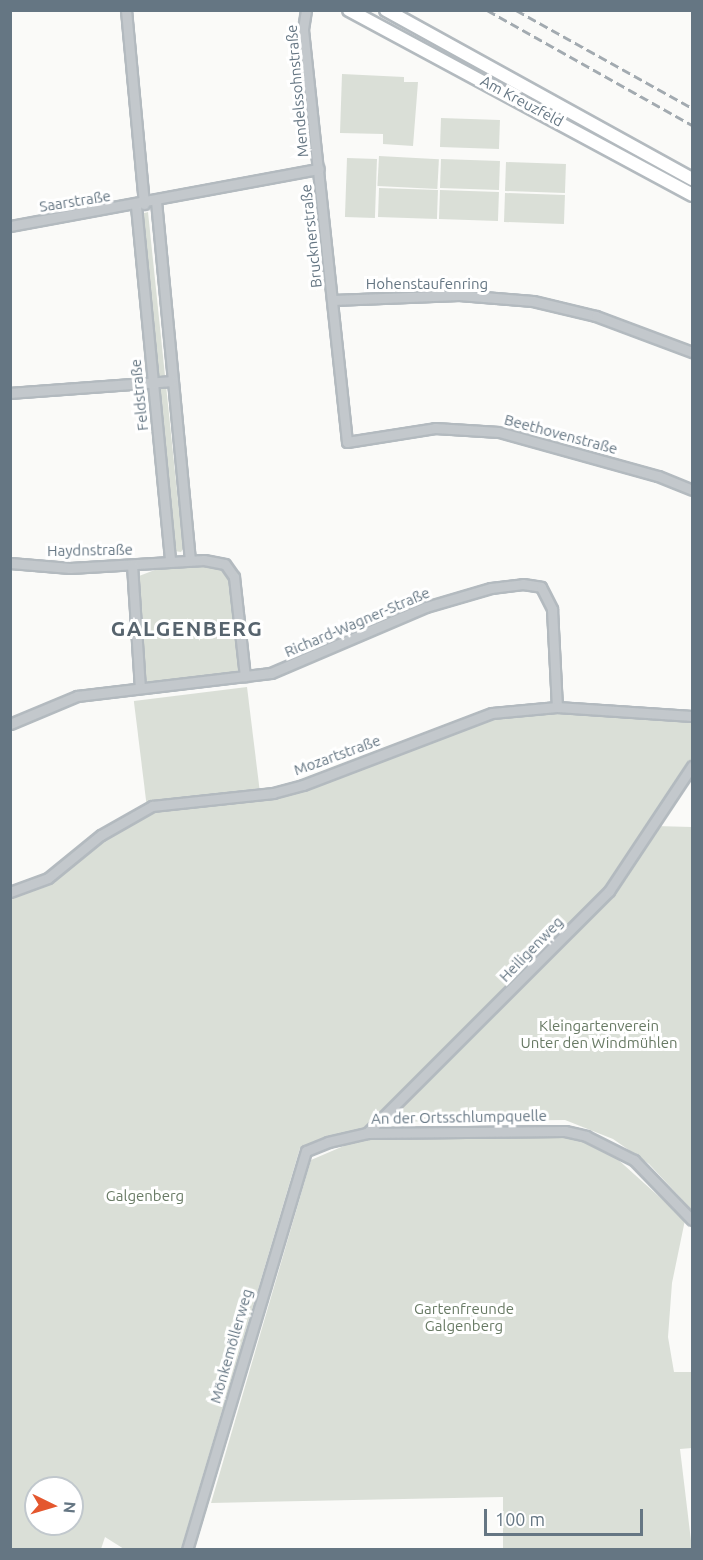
<!DOCTYPE html>
<html>
<head>
<meta charset="utf-8">
<style>
  body { margin:0 }
  #map { position:relative; width:703px; height:1560px; overflow:hidden; background:#fafaf8; font-family:Ubuntu,sans-serif }
  div>[style] { position:absolute }
  [style*='--x'] { left:calc(var(--x)*1px); top:calc(var(--y)*1px); width:calc(var(--w)*1px); rotate:calc(var(--a)*1deg) }
  .green>* { inset:0; background:#dadfd7; transform-origin:0 0 }
  .roads { filter:drop-shadow(2px 0 #b3babf) drop-shadow(-2px 0 #b3babf) drop-shadow(0 2px #b3babf) drop-shadow(0 -2px #b3babf) }
  .street>* { height:9px; margin:-4.5px; padding:0 4.5px; transform-origin:4.5px; border-radius:4.5px; background:#c3c8cc }
  .secondary>* { height:12px; margin:-6px; padding:0 6px; transform-origin:6px; border-radius:6px; background:#fff }
  .rail>* { height:3px; margin-top:-1.5px; transform-origin:0; background:repeating-linear-gradient(90deg,#a2aab0 0 9px,transparent 0 13.5px) }
  span { translate:-50% -50%; white-space:nowrap; text-align:center; line-height:1.15; -webkit-text-stroke:6px #fff; paint-order:stroke }
  .street-label { font-size:15px; color:#657683 }
  .park-label { font-size:15px; color:#687a64 }
  .district-label { font-size:21px; color:#57646e; font-weight:700; letter-spacing:1.5px }
  .frame { position:absolute; inset:0; border:12px solid #657683; pointer-events:none }
  .north { position:absolute; left:24px; top:1476px; width:60px; height:60px; box-sizing:border-box; background:#fff; border:2px solid #c1c8cd; border-radius:50%; rotate:95deg; font-size:16px; font-weight:700; line-height:24px; text-align:center; color:#657683 }
  .north::after { content:''; display:block; margin:auto; width:21px; height:27px; background:#e4572e; clip-path:polygon(50% 0,100% 100%,50% 72%,0 100%) }
  .scale { position:absolute; left:484px; top:1509px; width:159px; height:27px; box-sizing:border-box; border:3px solid #657683; border-top:0; padding-left:8px; font-size:18px; line-height:21px; white-space:nowrap; color:#657683; -webkit-text-stroke:4px #fff; paint-order:stroke }
</style>
</head>
<body>
<div id="map">
  <div class="green">
    <i style="clip-path:polygon(342px 74px,404px 77px,404px 82px,418px 82px,413px 146px,383px 144px,383px 134px,340px 133px)"></i>
    <i style="left:441px;top:118px;width:59px;height:29px;rotate:2deg"></i>
    <i style="left:379px;top:156px;width:60px;height:30px;rotate:3deg"></i>
    <i style="left:347px;top:158px;width:30px;height:59px;rotate:2deg"></i>
    <i style="left:441px;top:159px;width:59px;height:29px;rotate:2deg"></i>
    <i style="left:506px;top:162px;width:60px;height:29px;rotate:2deg"></i>
    <i style="left:379px;top:188px;width:59px;height:29px;rotate:2deg"></i>
    <i style="left:440px;top:190px;width:59px;height:29px;rotate:2deg"></i>
    <i style="left:505px;top:193px;width:60px;height:29px;rotate:2deg"></i>
    <i style="clip-path:polygon(148px 212px,183px 549px,181px 552px,174px 551px,141px 214px)"></i>
    <i style="clip-path:polygon(210px 564px,221px 568px,230px 580px,239px 669px,234px 675px,150px 684px,142px 675px,135px 584px,139px 576px,160px 568px)"></i>
    <i style="left:247px;top:687px;width:102px;height:114px;rotate:83deg"></i>
    <i style="clip-path:polygon(evenodd,526px 707px,692px 716px,692px 766px,655px 826px,692px 827px,692px 1210px,649px 1164px,613px 1139px,565px 1120px,382px 1122px,300px 1148px,181px 1549px,124px 1549px,105px 1537px,101px 1549px,11px 1550px,11px 892px,48px 877px,101px 835px,152px 806px,273px 793px,442px 731px,526px 707px,36px 1488px,72px 1488px,72px 1524px,36px 1524px,36px 1488px)"></i>
    <i style="clip-path:polygon(491px 1135px,562px 1136px,589px 1144px,614px 1156px,685px 1220px,672px 1283px,668px 1337px,674px 1372px,692px 1372px,692px 1448px,680px 1449px,692px 1549px,503px 1549px,503px 1497px,211px 1503px,311px 1160px,360px 1139px)"></i>
  </div>
  <div class="roads">
    <div class="street">
      <i style="--x:126;--y:10;--w:195;--a:84.7"></i>
      <i style="--x:306;--y:10;--w:20;--a:99"></i>
      <i style="--x:303;--y:30;--w:414;--a:83.9"></i>
      <i style="--x:347;--y:442;--w:89;--a:-9"></i>
      <i style="--x:435;--y:428;--w:64;--a:3.6"></i>
      <i style="--x:499;--y:432;--w:165;--a:15.5"></i>
      <i style="--x:658;--y:476;--w:37;--a:22"></i>
      <i style="--x:156;--y:201;--w:361;--a:84.6"></i>
      <i style="--x:136;--y:206;--w:357;--a:84.5"></i>
      <i style="--x:10;--y:226;--w:314;--a:-10.5"></i>
      <i style="--x:333;--y:300;--w:126;--a:-2.3"></i>
      <i style="--x:459;--y:295;--w:74;--a:4.6"></i>
      <i style="--x:533;--y:301;--w:65;--a:13.4"></i>
      <i style="--x:596;--y:316;--w:103;--a:20.6"></i>
      <i style="--x:10;--y:393;--w:162;--a:-4.2"></i>
      <i style="--x:10;--y:563;--w:60;--a:4.8"></i>
      <i style="--x:70;--y:568;--w:134;--a:-3.4"></i>
      <i style="--x:204;--y:560;--w:21;--a:11"></i>
      <i style="--x:225;--y:564;--w:16;--a:55"></i>
      <i style="--x:234;--y:577;--w:100;--a:83.7"></i>
      <i style="--x:132;--y:565;--w:123;--a:86.3"></i>
      <i style="--x:10;--y:724;--w:73;--a:-22.7"></i>
      <i style="--x:77;--y:696;--w:195;--a:-6.8"></i>
      <i style="--x:271;--y:673;--w:168;--a:-23.1"></i>
      <i style="--x:426;--y:607;--w:68;--a:-16.3"></i>
      <i style="--x:491;--y:588;--w:32;--a:-7"></i>
      <i style="--x:523;--y:584;--w:18;--a:9"></i>
      <i style="--x:541;--y:587;--w:25;--a:63"></i>
      <i style="--x:552;--y:609;--w:98;--a:87.1"></i>
      <i style="--x:10;--y:892;--w:40;--a:-20.2"></i>
      <i style="--x:48;--y:878;--w:68;--a:-39.1"></i>
      <i style="--x:101;--y:835;--w:59;--a:-29.6"></i>
      <i style="--x:152;--y:806;--w:122;--a:-6.1"></i>
      <i style="--x:273;--y:793;--w:31;--a:-15"></i>
      <i style="--x:303;--y:785;--w:202;--a:-20.9"></i>
      <i style="--x:492;--y:713;--w:65;--a:-5.3"></i>
      <i style="--x:557;--y:707;--w:135;--a:3.8"></i>
      <i style="--x:367;--y:1133;--w:342;--a:-45"></i>
      <i style="--x:609;--y:891;--w:150;--a:-56.4"></i>
      <i style="--x:187;--y:1550;--w:416;--a:-73.4"></i>
      <i style="--x:306;--y:1151;--w:24;--a:-22"></i>
      <i style="--x:328;--y:1142;--w:40;--a:-13"></i>
      <i style="--x:367;--y:1133;--w:198;--a:-0.6"></i>
      <i style="--x:565;--y:1131;--w:22;--a:13"></i>
      <i style="--x:586;--y:1136;--w:54;--a:26.6"></i>
      <i style="--x:634;--y:1160;--w:83;--a:46"></i>
    </div>
    <div class="secondary">
      <i style="--x:349;--y:10;--w:390;--a:28.3"></i>
      <i style="--x:386;--y:10;--w:350;--a:28.9"></i>
    </div>
  </div>
  <div class="rail">
    <i style="--x:487;--y:10;--w:235;--a:29.3"></i>
    <i style="--x:516;--y:10;--w:201;--a:29.1"></i>
  </div>
  <div class="street-label">
    <span style="left:297px;top:91px;rotate:-95deg">Mendelssohnstraße</span>
    <span style="left:522px;top:101px;rotate:28deg">Am Kreuzfeld</span>
    <span style="left:75px;top:201px;rotate:-9deg">Saarstraße</span>
    <span style="left:311px;top:236px;rotate:-96deg">Brucknerstraße</span>
    <span style="left:427px;top:284px">Hohenstaufenring</span>
    <span style="left:139px;top:395px;rotate:-96deg">Feldstraße</span>
    <span style="left:561px;top:434px;rotate:15deg">Beethovenstraße</span>
    <span style="left:90px;top:550px;rotate:-1deg">Haydnstraße</span>
    <span style="left:357px;top:622px;rotate:-23deg">Richard-Wagner-Straße</span>
    <span style="left:337px;top:755px;rotate:-20deg">Mozartstraße</span>
    <span style="left:531px;top:949px;rotate:-46deg">Heiligenweg</span>
    <span style="left:459px;top:1117px;rotate:-1deg">An der Ortsschlumpquelle</span>
    <span style="left:231px;top:1346px;rotate:-74deg">Mönkemöllerweg</span>
  </div>
  <div class="park-label">
    <span style="left:599px;top:1034px">Kleingartenverein<br>Unter den Windmühlen</span>
    <span style="left:145px;top:1196px">Galgenberg</span>
    <span style="left:464px;top:1317px">Gartenfreunde<br>Galgenberg</span>
  </div>
  <div class="district-label">
    <span style="left:187px;top:628px">GALGENBERG</span>
  </div>
  <div class="frame"></div>
  <div class="north">N</div>
  <div class="scale">100 m</div>
</div>
</body>
</html>
